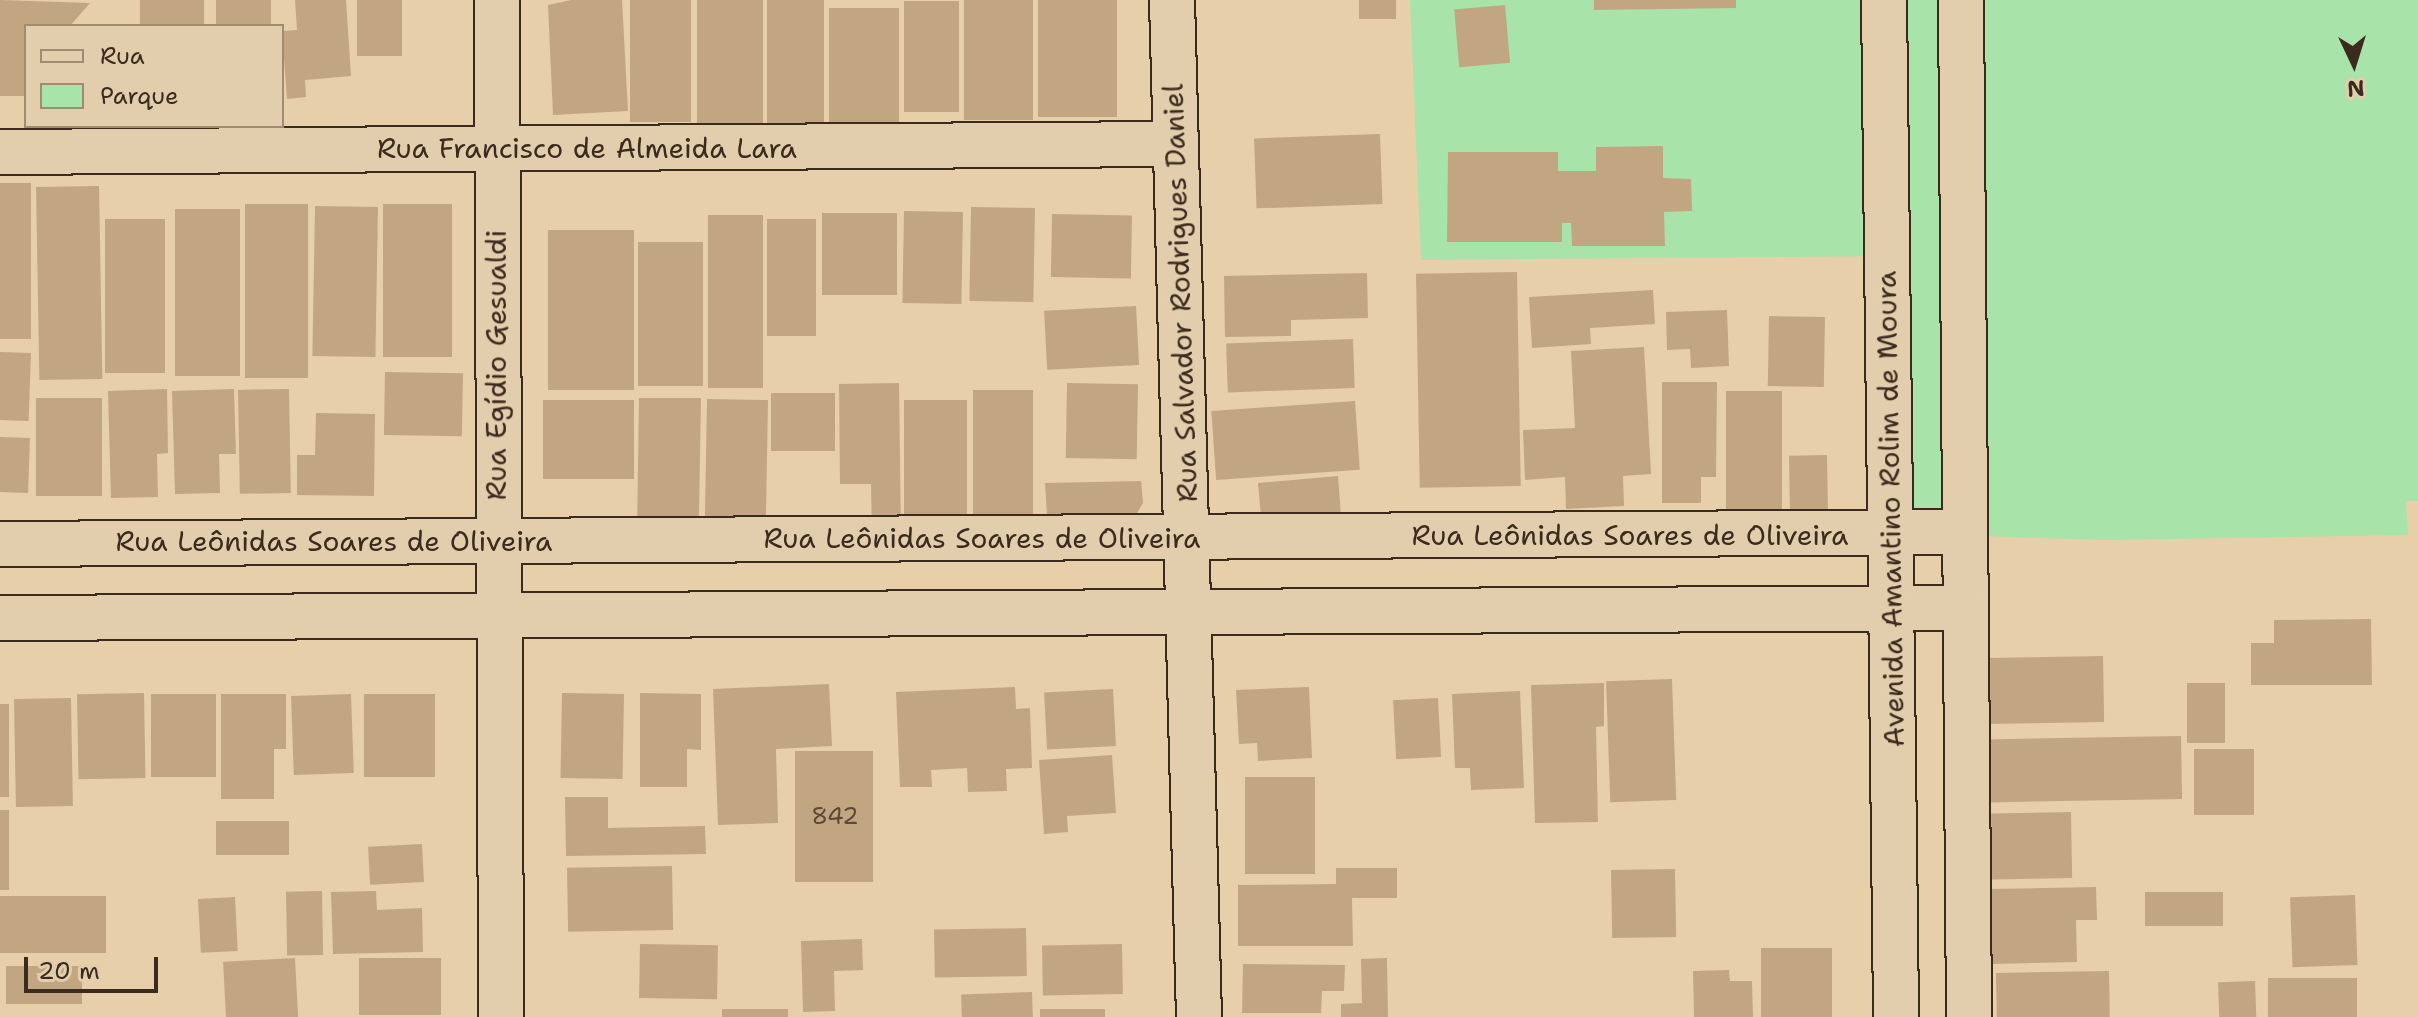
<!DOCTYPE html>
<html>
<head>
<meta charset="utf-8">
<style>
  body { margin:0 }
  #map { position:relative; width:2418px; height:1017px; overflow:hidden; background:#e7cfaa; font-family:"Shantell Sans",sans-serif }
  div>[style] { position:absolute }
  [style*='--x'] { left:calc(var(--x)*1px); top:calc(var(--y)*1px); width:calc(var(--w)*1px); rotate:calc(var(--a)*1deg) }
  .green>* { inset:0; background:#a8e3a9 }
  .building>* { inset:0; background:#c2a681; transform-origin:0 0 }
  .roads { filter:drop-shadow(2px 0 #3b2a1e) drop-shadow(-2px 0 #3b2a1e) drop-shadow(0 2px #3b2a1e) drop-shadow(0 -2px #3b2a1e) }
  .minor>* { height:44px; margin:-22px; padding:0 22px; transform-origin:22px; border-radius:22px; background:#e2ceac }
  span { translate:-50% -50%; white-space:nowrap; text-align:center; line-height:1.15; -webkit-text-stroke:8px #e2ceac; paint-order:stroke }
  .number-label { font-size:24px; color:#5d4937 }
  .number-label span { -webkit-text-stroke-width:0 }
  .street-label { font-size:28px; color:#3b2a1e }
  .legend { position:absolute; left:24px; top:24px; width:260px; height:104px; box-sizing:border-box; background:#e2ceac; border:2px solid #9f8c73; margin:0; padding:10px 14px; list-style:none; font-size:24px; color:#3b2a1e }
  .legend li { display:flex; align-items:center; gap:16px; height:40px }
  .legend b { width:40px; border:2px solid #9f8c73 }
  .north { position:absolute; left:2314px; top:24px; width:80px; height:80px; -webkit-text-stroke:6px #e2ceac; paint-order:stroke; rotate:176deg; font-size:22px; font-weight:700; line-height:32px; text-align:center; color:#3b2a1e }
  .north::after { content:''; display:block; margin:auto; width:28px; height:36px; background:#3b2a1e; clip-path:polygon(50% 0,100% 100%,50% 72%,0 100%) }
  .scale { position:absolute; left:24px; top:957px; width:134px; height:36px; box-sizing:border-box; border:4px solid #3b2a1e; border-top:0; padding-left:10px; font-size:24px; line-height:28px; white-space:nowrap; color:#3b2a1e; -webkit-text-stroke:6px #e2ceac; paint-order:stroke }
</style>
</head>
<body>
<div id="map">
  <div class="green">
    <i style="clip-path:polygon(1410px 0,2418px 0,2418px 501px,2406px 501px,2408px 535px,2104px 540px,1890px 533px,1887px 256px,1421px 260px)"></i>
  </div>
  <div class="building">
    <i style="clip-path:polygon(0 0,90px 3px,70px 26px,26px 26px,26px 96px,0 96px)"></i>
    <i style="left:140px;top:0;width:64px;height:26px"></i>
    <i style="left:216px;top:0;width:55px;height:26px"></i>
    <i style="clip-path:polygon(295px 0,346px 0,351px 76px,305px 80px,306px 97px,287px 99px,282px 31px,297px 30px)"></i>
    <i style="left:357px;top:0;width:45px;height:56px"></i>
    <i style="clip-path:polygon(571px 0,622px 0,628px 111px,553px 115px,548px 5px)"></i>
    <i style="left:630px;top:0;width:61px;height:122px"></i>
    <i style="left:697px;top:0;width:66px;height:125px"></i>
    <i style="left:767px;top:0;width:57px;height:124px"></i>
    <i style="left:964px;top:0;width:69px;height:120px"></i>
    <i style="left:1038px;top:0;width:79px;height:117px"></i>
    <i style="left:1359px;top:0;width:37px;height:19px"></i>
    <i style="clip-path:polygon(1594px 0,1736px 0,1736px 8px,1594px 10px)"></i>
    <i style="left:904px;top:1px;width:55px;height:111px"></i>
    <i style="left:1505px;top:5px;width:58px;height:51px;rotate:85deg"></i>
    <i style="left:899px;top:8px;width:135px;height:70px;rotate:90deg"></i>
    <i style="left:1380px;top:134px;width:70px;height:126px;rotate:88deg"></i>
    <i style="clip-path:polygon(1663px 146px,1663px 178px,1691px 179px,1692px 211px,1664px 212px,1665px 246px,1572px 246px,1571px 223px,1562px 223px,1562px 242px,1447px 242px,1448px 152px,1558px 152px,1558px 171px,1596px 171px,1596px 147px)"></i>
    <i style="left:0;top:183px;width:31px;height:156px"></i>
    <i style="left:99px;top:186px;width:193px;height:63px;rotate:89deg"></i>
    <i style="left:245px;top:204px;width:63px;height:174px"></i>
    <i style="left:452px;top:204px;width:153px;height:69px;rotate:90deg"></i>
    <i style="left:315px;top:206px;width:63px;height:150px;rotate:1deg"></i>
    <i style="left:971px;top:207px;width:64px;height:94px;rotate:1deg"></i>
    <i style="left:175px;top:209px;width:65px;height:167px"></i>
    <i style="left:904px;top:211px;width:59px;height:92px;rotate:1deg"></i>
    <i style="left:822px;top:213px;width:75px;height:82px"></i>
    <i style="left:1052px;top:214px;width:80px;height:63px;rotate:1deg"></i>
    <i style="left:708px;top:215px;width:55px;height:173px"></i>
    <i style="left:105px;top:219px;width:60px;height:154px"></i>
    <i style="left:767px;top:219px;width:49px;height:117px"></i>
    <i style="left:548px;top:230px;width:86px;height:160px"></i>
    <i style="left:703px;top:242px;width:144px;height:65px;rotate:90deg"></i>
    <i style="left:1517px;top:272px;width:214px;height:101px;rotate:89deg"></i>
    <i style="clip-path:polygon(1367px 273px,1368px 318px,1291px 320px,1291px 336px,1225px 337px,1224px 276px)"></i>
    <i style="clip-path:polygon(1653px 290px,1655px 324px,1590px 328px,1591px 344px,1532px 348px,1529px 297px)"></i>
    <i style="left:1136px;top:306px;width:59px;height:92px;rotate:87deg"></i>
    <i style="clip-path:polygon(1727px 310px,1729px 366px,1691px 368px,1690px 349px,1667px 350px,1666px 312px)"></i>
    <i style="left:1769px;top:316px;width:56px;height:70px;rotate:1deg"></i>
    <i style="left:1353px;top:339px;width:49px;height:127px;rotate:88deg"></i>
    <i style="clip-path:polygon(1644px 347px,1651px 474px,1623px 476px,1624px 506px,1566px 509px,1565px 477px,1525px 480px,1523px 430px,1575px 428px,1571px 351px)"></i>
    <i style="left:0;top:352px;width:31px;height:68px;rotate:2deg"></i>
    <i style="left:385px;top:372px;width:78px;height:63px;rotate:1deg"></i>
    <i style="clip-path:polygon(1662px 382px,1717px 382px,1716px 477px,1701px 477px,1701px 503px,1662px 503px)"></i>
    <i style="clip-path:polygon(899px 383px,901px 535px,872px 536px,871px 484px,840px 484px,839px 384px)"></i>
    <i style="left:1067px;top:383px;width:71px;height:75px;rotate:1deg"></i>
    <i style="clip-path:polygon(167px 389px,168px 453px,157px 454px,158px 497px,111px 498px,108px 391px)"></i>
    <i style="clip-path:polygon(234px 389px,236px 454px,219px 454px,220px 493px,175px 494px,172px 391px)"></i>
    <i style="left:289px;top:389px;width:104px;height:51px;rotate:89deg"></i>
    <i style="left:973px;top:390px;width:60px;height:144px"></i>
    <i style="left:1726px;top:391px;width:56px;height:132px"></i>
    <i style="left:771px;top:393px;width:64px;height:58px"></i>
    <i style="left:36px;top:398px;width:66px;height:98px"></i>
    <i style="clip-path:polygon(639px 398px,701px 398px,699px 516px,686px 517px,686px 532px,637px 531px)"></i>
    <i style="left:707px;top:399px;width:61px;height:134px;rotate:1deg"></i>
    <i style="left:543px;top:400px;width:91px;height:79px"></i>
    <i style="left:904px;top:400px;width:63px;height:136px"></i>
    <i style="left:1355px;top:401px;width:69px;height:144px;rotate:86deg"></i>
    <i style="clip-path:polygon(316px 413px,375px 414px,374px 496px,297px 495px,297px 455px,315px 455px)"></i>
    <i style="left:0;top:437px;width:30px;height:55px;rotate:2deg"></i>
    <i style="left:1827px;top:455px;width:67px;height:38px;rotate:89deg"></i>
    <i style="clip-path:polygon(1338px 476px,1342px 529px,1261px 517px,1258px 483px)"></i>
    <i style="clip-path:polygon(1141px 481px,1143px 503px,1133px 520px,1048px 531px,1045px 483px)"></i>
    <i style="clip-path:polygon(2371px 619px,2372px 685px,2251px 685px,2251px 643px,2274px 643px,2274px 620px)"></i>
    <i style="left:2103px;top:656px;width:66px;height:116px;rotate:89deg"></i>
    <i style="left:1672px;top:679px;width:121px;height:66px;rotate:88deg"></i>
    <i style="clip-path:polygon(1604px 683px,1604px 726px,1596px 727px,1598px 822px,1535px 823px,1531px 685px)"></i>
    <i style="left:2187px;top:683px;width:38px;height:60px"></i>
    <i style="clip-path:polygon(829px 684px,832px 746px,776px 749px,778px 823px,718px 825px,713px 689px)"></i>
    <i style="clip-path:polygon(1015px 687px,1016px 709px,1030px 708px,1032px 768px,1006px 769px,1007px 791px,968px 792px,967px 768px,931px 770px,932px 787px,900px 787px,896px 692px)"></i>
    <i style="clip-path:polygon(1309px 687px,1312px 758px,1258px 761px,1257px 743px,1239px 744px,1236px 690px)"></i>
    <i style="left:1113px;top:689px;width:57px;height:69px;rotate:87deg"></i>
    <i style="clip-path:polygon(1520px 691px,1524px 788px,1471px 790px,1470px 768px,1455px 768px,1452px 694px)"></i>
    <i style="left:144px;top:693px;width:85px;height:67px;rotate:89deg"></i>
    <i style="left:562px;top:693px;width:62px;height:85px;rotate:1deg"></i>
    <i style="clip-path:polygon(640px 693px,701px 694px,701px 750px,687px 749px,687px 787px,640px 787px)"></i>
    <i style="left:151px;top:694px;width:65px;height:83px"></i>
    <i style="clip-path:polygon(221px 694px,286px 694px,286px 749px,274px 749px,274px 799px,221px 799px)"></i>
    <i style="left:351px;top:694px;width:79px;height:60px;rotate:88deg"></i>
    <i style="left:364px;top:694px;width:71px;height:83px"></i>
    <i style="left:71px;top:698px;width:108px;height:57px;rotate:89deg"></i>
    <i style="left:1438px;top:698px;width:59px;height:45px;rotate:87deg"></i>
    <i style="left:0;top:704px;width:9px;height:93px"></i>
    <i style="left:2181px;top:736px;width:63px;height:194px;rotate:89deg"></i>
    <i style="left:2194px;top:749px;width:60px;height:66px"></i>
    <i style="left:873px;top:751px;width:131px;height:78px;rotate:90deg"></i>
    <i style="clip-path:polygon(1112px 755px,1116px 813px,1067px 816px,1068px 832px,1044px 834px,1039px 760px)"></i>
    <i style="left:1245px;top:777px;width:70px;height:97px"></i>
    <i style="clip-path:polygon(565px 797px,608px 797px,608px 828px,705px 826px,706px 854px,566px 856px)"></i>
    <i style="left:0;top:810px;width:9px;height:80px"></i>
    <i style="left:2071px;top:812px;width:66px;height:80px;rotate:89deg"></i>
    <i style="left:289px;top:821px;width:34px;height:73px;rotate:90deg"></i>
    <i style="left:422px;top:844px;width:38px;height:54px;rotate:87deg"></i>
    <i style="left:672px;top:866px;width:64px;height:105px;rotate:89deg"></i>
    <i style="clip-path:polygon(1336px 868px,1397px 868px,1397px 898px,1352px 898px,1353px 946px,1238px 946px,1238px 885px,1336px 884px)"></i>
    <i style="left:1675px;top:869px;width:68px;height:64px;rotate:89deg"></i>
    <i style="clip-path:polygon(2096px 887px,2097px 920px,2076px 920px,2077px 962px,1992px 964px,1990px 889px)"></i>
    <i style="left:322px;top:891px;width:64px;height:36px;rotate:89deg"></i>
    <i style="clip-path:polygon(376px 891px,377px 910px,422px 908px,423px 952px,333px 954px,331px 892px)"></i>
    <i style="left:2223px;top:892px;width:34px;height:78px;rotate:90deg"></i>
    <i style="left:2355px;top:895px;width:70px;height:65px;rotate:88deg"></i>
    <i style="left:106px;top:896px;width:57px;height:106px;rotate:90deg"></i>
    <i style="left:235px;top:897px;width:54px;height:37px;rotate:87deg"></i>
    <i style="left:1026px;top:928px;width:48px;height:92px;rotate:89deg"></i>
    <i style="clip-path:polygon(862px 939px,863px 970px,834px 971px,835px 1011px,803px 1012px,801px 941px)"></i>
    <i style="left:640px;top:944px;width:78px;height:54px;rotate:1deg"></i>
    <i style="left:1122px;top:944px;width:50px;height:80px;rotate:89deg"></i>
    <i style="left:1832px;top:948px;width:69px;height:71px;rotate:90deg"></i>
    <i style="left:295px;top:958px;width:59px;height:72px;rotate:87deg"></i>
    <i style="left:441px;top:958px;width:57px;height:82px;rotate:90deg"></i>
    <i style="clip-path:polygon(1387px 958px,1388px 1017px,1341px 1017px,1341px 1004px,1362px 1003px,1361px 959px)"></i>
    <i style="clip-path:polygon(1243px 964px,1345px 965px,1344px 991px,1322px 991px,1321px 1013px,1242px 1013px)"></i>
    <i style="left:6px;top:966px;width:76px;height:38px"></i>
    <i style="clip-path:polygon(1729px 970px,1730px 981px,1752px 981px,1753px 1017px,1694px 1017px,1693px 971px)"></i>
    <i style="left:2109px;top:971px;width:46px;height:113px;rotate:89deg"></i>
    <i style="left:2357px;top:978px;width:39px;height:89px;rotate:90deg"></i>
    <i style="left:2255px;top:981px;width:36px;height:37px;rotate:88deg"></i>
    <i style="left:1032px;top:992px;width:25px;height:71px;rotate:88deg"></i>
    <i style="left:788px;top:1009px;width:8px;height:66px;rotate:90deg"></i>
    <i style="left:1105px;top:1009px;width:8px;height:65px;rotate:90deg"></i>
  </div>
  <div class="roads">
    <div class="minor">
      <i style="--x:497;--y:0;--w:1017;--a:89.77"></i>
      <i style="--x:1172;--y:0;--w:1017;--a:88.48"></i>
      <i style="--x:1884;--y:0;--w:1017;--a:89.32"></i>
      <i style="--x:1961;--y:0;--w:1017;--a:89.55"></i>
      <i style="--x:0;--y:152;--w:1174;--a:-0.39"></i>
      <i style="--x:0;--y:544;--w:1964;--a:-0.35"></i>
      <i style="--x:0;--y:618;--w:1964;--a:-0.29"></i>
    </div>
  </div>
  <div class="number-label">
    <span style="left:835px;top:817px">842</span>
  </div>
  <div class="street-label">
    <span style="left:587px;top:148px">Rua Francisco de Almeida Lara</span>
    <span style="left:1180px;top:293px;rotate:-92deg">Rua Salvador Rodrigues Daniel</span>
    <span style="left:496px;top:365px;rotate:-90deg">Rua Egídio Gesualdi</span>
    <span style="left:1890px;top:509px;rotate:-91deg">Avenida Amantino Rolim de Moura</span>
    <span style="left:1630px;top:535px">Rua Leônidas Soares de Oliveira</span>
    <span style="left:982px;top:538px">Rua Leônidas Soares de Oliveira</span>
    <span style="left:334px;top:541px">Rua Leônidas Soares de Oliveira</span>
  </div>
  <ul class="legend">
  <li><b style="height:10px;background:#e2ceac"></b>Rua</li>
  <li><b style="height:22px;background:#a8e3a9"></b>Parque</li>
  </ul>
  <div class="north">N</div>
  <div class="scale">20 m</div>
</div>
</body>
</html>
